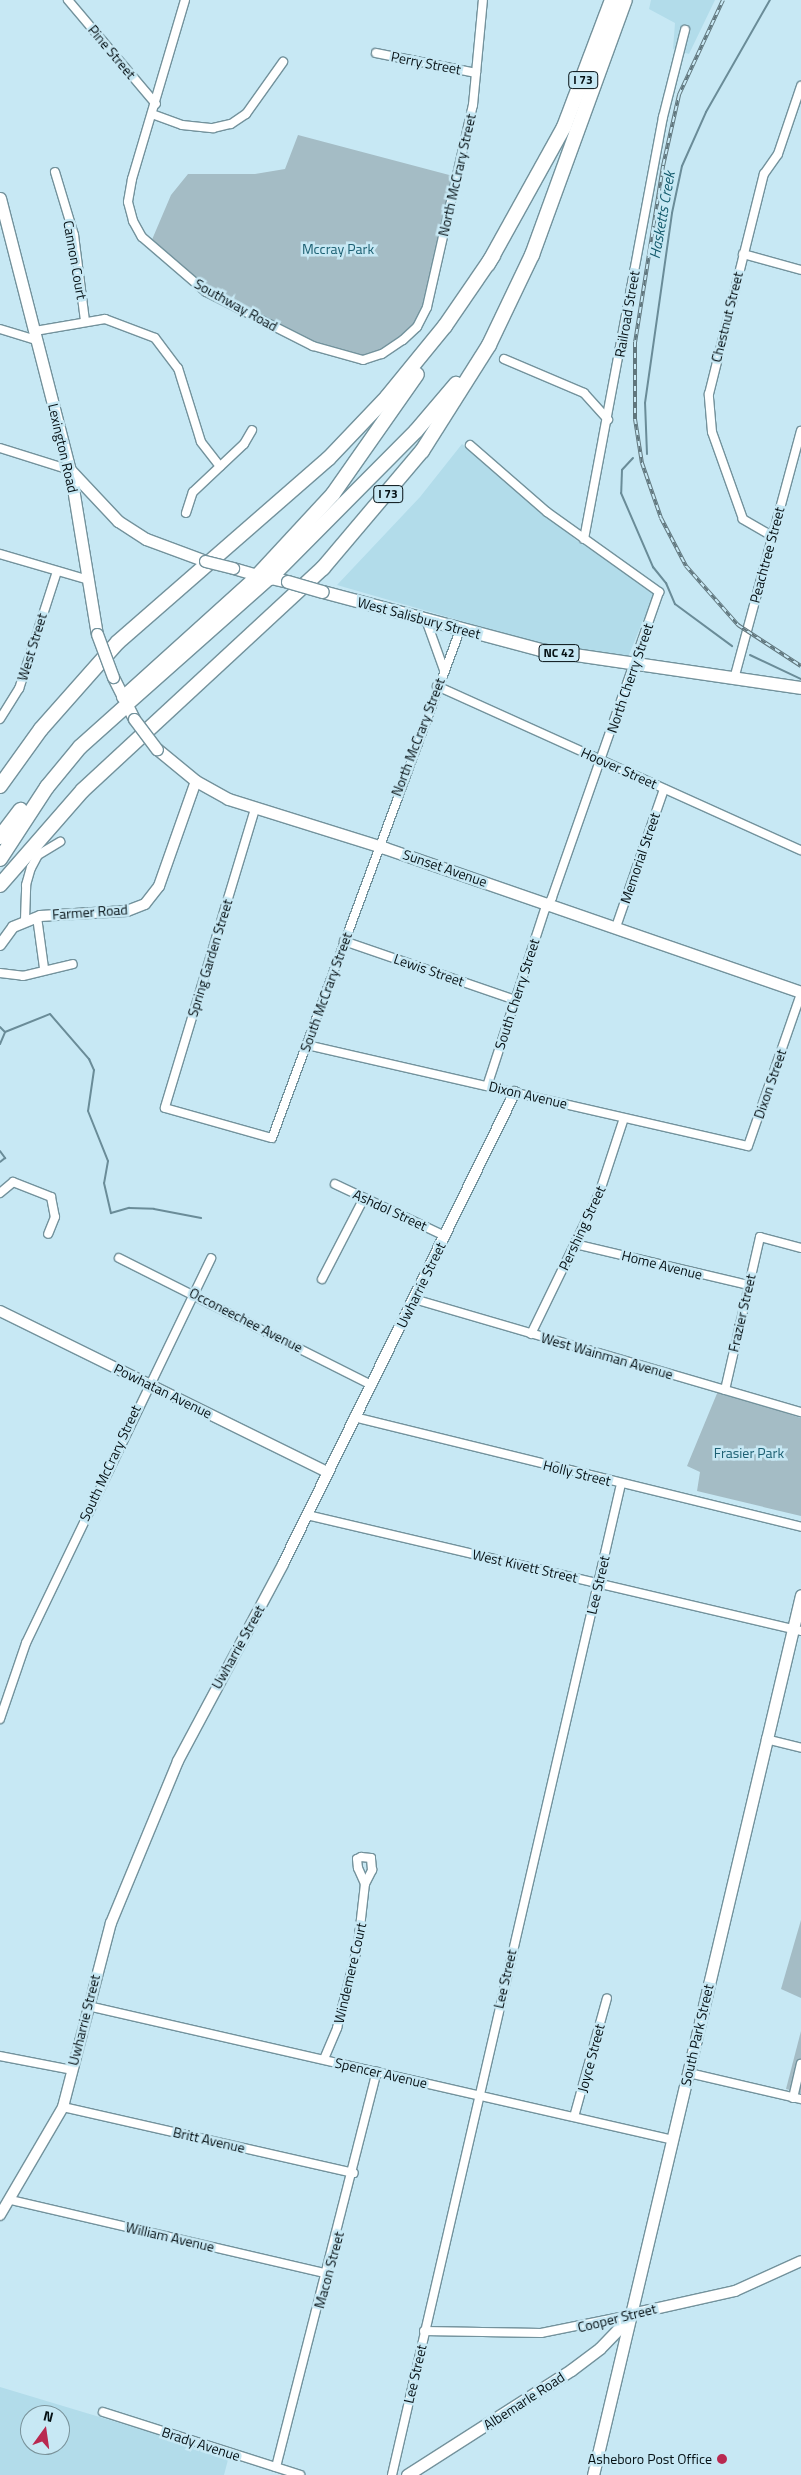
<!DOCTYPE html>
<html>
<head>
<meta charset="utf-8">
<style>
  body { margin:0 }
  #map { position:relative; width:801px; height:2475px; overflow:hidden; background:#c7e8f4; font-family:"Titillium Web",sans-serif }
  div>[style] { position:absolute }
  [style*='--x'] { left:calc(var(--x)*1px); top:calc(var(--y)*1px); width:calc(var(--w)*1px); rotate:calc(var(--a)*1deg) }
  .built>* { inset:0; background:#b2dcea }
  .green>* { inset:0; background:#a4bcc5 }
  .stream>* { height:2px; margin:-1px; padding:0 1px; transform-origin:1px; border-radius:1px; background:#6a8c98 }
  .roads { filter:drop-shadow(1px 0 #73929c) drop-shadow(-1px 0 #73929c) drop-shadow(0 1px #73929c) drop-shadow(0 -1px #73929c) }
  .minor>* { height:8px; margin:-4px; padding:0 4px; transform-origin:4px; border-radius:4px; background:#fff }
  .tertiary>* { height:10px; margin:-5px; padding:0 5px; transform-origin:5px; border-radius:5px; background:#fff }
  .secondary>* { height:11px; margin:-5.5px; padding:0 5.5px; transform-origin:5.5px; border-radius:5.5px; background:#fff }
  .primary>* { height:12px; margin:-6px; padding:0 6px; transform-origin:6px; border-radius:6px; background:#fff }
  .motorway>* { height:14px; margin:-7px; padding:0 7px; transform-origin:7px; border-radius:7px; background:#fff }
  .rail>* { height:4px; margin-top:-2px; transform-origin:0; background:repeating-linear-gradient(90deg,#c7e8f4 0 5.5px,#60767d 0 11px); box-sizing:border-box; border-block:1px solid #60767d }
  .bridges { filter:drop-shadow(1px 0 #73929c) drop-shadow(-1px 0 #73929c) drop-shadow(0 1px #73929c) drop-shadow(0 -1px #73929c) }
  .secondary-bridge>* { height:11px; margin:-5.5px; padding:0 5.5px; transform-origin:5.5px; border-radius:5.5px; background:#fff }
  .primary-bridge>* { height:12px; margin:-6px; padding:0 6px; transform-origin:6px; border-radius:6px; background:#fff }
  .dots>* { width:14px; height:14px; translate:-50% -50%; box-sizing:border-box; border:2px solid #c7e8f4; border-radius:50% }
  span { translate:-50% -50%; white-space:nowrap; text-align:center; line-height:1.15; -webkit-text-stroke:5px #c7e8f4; paint-order:stroke }
  .shield-label span { padding:1px 4px; background:#c7e8f4; border:1px solid; border-radius:4px; -webkit-text-stroke-width:0 }
  .shield-label { font-size:12px; color:#051014; font-weight:700 }
  .street-label { font-size:14px; color:#051014 }
  .park-label { font-size:14px; color:#1c6073 }
  .poi-label { font-size:14px; color:#051014 }
  .right { translate:-100% -50%; text-align:right }
  .water-label { font-size:15px; color:#10586a; font-style:italic }
  .north { position:absolute; left:20px; top:2405px; width:50px; height:50px; box-sizing:border-box; background:#c7e8f4; border:1px solid #79929a; border-radius:50%; rotate:14deg; font-size:14px; font-weight:700; line-height:20px; text-align:center; color:#051014 }
  .north::after { content:''; display:block; margin:auto; width:18px; height:22px; background:#b92950; clip-path:polygon(50% 0,100% 100%,50% 72%,0 100%) }
</style>
</head>
<body>
<div id="map">
  <div class="built">
    <i style="clip-path:polygon(651px 0,715px 0,689px 54px,673px 49px,675px 23px,649px 9px)"></i>
    <i style="clip-path:polygon(462px 444px,576px 540px,655px 592px,628px 657px,545px 645px,337px 585px,420px 497px)"></i>
    <i style="clip-path:polygon(evenodd,0 2387px,229px 2456px,224px 2475px,0 2475px,0 2387px,30px 2415px,60px 2415px,60px 2445px,30px 2445px,30px 2415px)"></i>
  </div>
  <div class="green">
    <i style="clip-path:polygon(298px 135px,453px 176px,422px 317px,394px 344px,365px 358px,317px 347px,209px 291px,151px 242px,171px 195px,188px 174px,255px 174px,285px 169px)"></i>
    <i style="clip-path:polygon(718px 1391px,801px 1418px,801px 1516px,697px 1491px,700px 1472px,687px 1466px)"></i>
    <i style="clip-path:polygon(801px 1920px,801px 1998px,781px 1989px)"></i>
    <i style="clip-path:polygon(801px 2031px,801px 2093px,786px 2089px)"></i>
  </div>
  <div class="stream">
    <i style="--x:647;--y:454;--w:51;--a:-92.2"></i>
    <i style="--x:645;--y:403;--w:192;--a:-81.9"></i>
    <i style="--x:672;--y:213;--w:48;--a:-78"></i>
    <i style="--x:682;--y:166;--w:59;--a:-66"></i>
    <i style="--x:706;--y:112;--w:129;--a:-60.3"></i>
    <i style="--x:633;--y:458;--w:16;--a:133"></i>
    <i style="--x:622;--y:470;--w:23;--a:92"></i>
    <i style="--x:621;--y:493;--w:81;--a:66.6"></i>
    <i style="--x:653;--y:567;--w:21;--a:51"></i>
    <i style="--x:666;--y:583;--w:23;--a:67"></i>
    <i style="--x:675;--y:604;--w:71;--a:36.4"></i>
    <i style="--x:750;--y:655;--w:56;--a:25.2"></i>
    <i style="--x:0;--y:1027;--w:7;--a:45"></i>
    <i style="--x:5;--y:1032;--w:48;--a:-21.8"></i>
    <i style="--x:50;--y:1014;--w:60;--a:49.1"></i>
    <i style="--x:89;--y:1059;--w:12;--a:66"></i>
    <i style="--x:94;--y:1070;--w:41;--a:98.3"></i>
    <i style="--x:88;--y:1111;--w:54;--a:68.2"></i>
    <i style="--x:108;--y:1161;--w:22;--a:100"></i>
    <i style="--x:104;--y:1183;--w:31;--a:77"></i>
    <i style="--x:111;--y:1213;--w:19;--a:-16"></i>
    <i style="--x:129;--y:1208;--w:25;--a:2"></i>
    <i style="--x:154;--y:1209;--w:48;--a:10.8"></i>
    <i style="--x:0;--y:1044;--w:13;--a:-67"></i>
    <i style="--x:0;--y:1151;--w:9;--a:54"></i>
    <i style="--x:5;--y:1158;--w:6;--a:141"></i>
  </div>
  <div class="roads">
    <div class="minor">
      <i style="--x:68;--y:0;--w:136;--a:49.8"></i>
      <i style="--x:185;--y:0;--w:187;--a:106.5"></i>
      <i style="--x:132;--y:179;--w:23;--a:100"></i>
      <i style="--x:128;--y:202;--w:20;--a:75"></i>
      <i style="--x:133;--y:221;--w:18;--a:61"></i>
      <i style="--x:142;--y:237;--w:84;--a:40.7"></i>
      <i style="--x:206;--y:292;--w:120;--a:26.8"></i>
      <i style="--x:313;--y:346;--w:52;--a:15.6"></i>
      <i style="--x:363;--y:360;--w:20;--a:-18"></i>
      <i style="--x:382;--y:354;--w:25;--a:-34"></i>
      <i style="--x:403;--y:340;--w:19;--a:-43"></i>
      <i style="--x:417;--y:327;--w:22;--a:-63"></i>
      <i style="--x:427;--y:307;--w:207;--a:-77.2"></i>
      <i style="--x:473;--y:105;--w:105;--a:-84.6"></i>
      <i style="--x:376;--y:53;--w:102;--a:11.3"></i>
      <i style="--x:152;--y:114;--w:32;--a:20"></i>
      <i style="--x:182;--y:125;--w:31;--a:6"></i>
      <i style="--x:213;--y:128;--w:18;--a:-13"></i>
      <i style="--x:231;--y:124;--w:18;--a:-34"></i>
      <i style="--x:246;--y:114;--w:64;--a:-54.6"></i>
      <i style="--x:55;--y:172;--w:66;--a:73.2"></i>
      <i style="--x:74;--y:235;--w:87;--a:82.7"></i>
      <i style="--x:743;--y:254;--w:60;--a:15.4"></i>
      <i style="--x:0;--y:329;--w:39;--a:17"></i>
      <i style="--x:35;--y:331;--w:71;--a:-9.7"></i>
      <i style="--x:105;--y:319;--w:53;--a:20.8"></i>
      <i style="--x:155;--y:338;--w:38;--a:53"></i>
      <i style="--x:178;--y:368;--w:77;--a:72.7"></i>
      <i style="--x:201;--y:442;--w:31;--a:52"></i>
      <i style="--x:504;--y:359;--w:87;--a:23"></i>
      <i style="--x:584;--y:393;--w:36;--a:48"></i>
      <i style="--x:470;--y:445;--w:102;--a:41"></i>
      <i style="--x:547;--y:512;--w:138;--a:35.5"></i>
      <i style="--x:659;--y:592;--w:324;--a:109.3"></i>
      <i style="--x:552;--y:898;--w:13;--a:122"></i>
      <i style="--x:545;--y:909;--w:186;--a:108.1"></i>
      <i style="--x:0;--y:448;--w:73;--a:17.4"></i>
      <i style="--x:186;--y:513;--w:22;--a:-72"></i>
      <i style="--x:193;--y:492;--w:70;--a:-43.3"></i>
      <i style="--x:244;--y:444;--w:16;--a:-60"></i>
      <i style="--x:772;--y:536;--w:34;--a:-150"></i>
      <i style="--x:743;--y:519;--w:92;--a:-109.6"></i>
      <i style="--x:712;--y:432;--w:38;--a:-95"></i>
      <i style="--x:709;--y:394;--w:227;--a:-76"></i>
      <i style="--x:764;--y:174;--w:24;--a:-55"></i>
      <i style="--x:778;--y:154;--w:72;--a:-71.3"></i>
      <i style="--x:584;--y:539;--w:429;--a:-79.4"></i>
      <i style="--x:663;--y:117;--w:90;--a:-75.8"></i>
      <i style="--x:0;--y:554;--w:93;--a:16.3"></i>
      <i style="--x:426;--y:620;--w:53;--a:70.2"></i>
      <i style="--x:734;--y:679;--w:257;--a:-74.9"></i>
      <i style="--x:437;--y:686;--w:399;--a:24.3"></i>
      <i style="--x:0;--y:719;--w:36;--a:-58"></i>
      <i style="--x:19;--y:689;--w:124;--a:-72.1"></i>
      <i style="--x:255;--y:809;--w:312;--a:106.8"></i>
      <i style="--x:165;--y:1108;--w:111;--a:15.7"></i>
      <i style="--x:272;--y:1138;--w:542;--a:-69.69"></i>
      <i style="--x:37;--y:917;--w:51;--a:82.2"></i>
      <i style="--x:25;--y:920;--w:35;--a:-88"></i>
      <i style="--x:26;--y:885;--w:18;--a:-74"></i>
      <i style="--x:31;--y:868;--w:15;--a:-62"></i>
      <i style="--x:38;--y:855;--w:26;--a:-31"></i>
      <i style="--x:616;--y:927;--w:146;--a:-70.8"></i>
      <i style="--x:344;--y:941;--w:181;--a:19"></i>
      <i style="--x:0;--y:973;--w:23;--a:7"></i>
      <i style="--x:23;--y:976;--w:51;--a:-13.5"></i>
      <i style="--x:307;--y:1045;--w:452;--a:12.9"></i>
      <i style="--x:748;--y:1146;--w:161;--a:-70.8"></i>
      <i style="--x:335;--y:1184;--w:122;--a:25.3"></i>
      <i style="--x:0;--y:1193;--w:17;--a:-40"></i>
      <i style="--x:13;--y:1182;--w:41;--a:21.5"></i>
      <i style="--x:51;--y:1197;--w:20;--a:79"></i>
      <i style="--x:55;--y:1217;--w:18;--a:112"></i>
      <i style="--x:575;--y:1244;--w:179;--a:13.3"></i>
      <i style="--x:119;--y:1258;--w:283;--a:26.7"></i>
      <i style="--x:322;--y:1279;--w:91;--a:-62.6"></i>
      <i style="--x:414;--y:1299;--w:403;--a:16.3"></i>
      <i style="--x:531;--y:1334;--w:156;--a:-64.1"></i>
      <i style="--x:599;--y:1194;--w:80;--a:-71.8"></i>
      <i style="--x:725;--y:1390;--w:157;--a:-77.1"></i>
      <i style="--x:760;--y:1237;--w:42;--a:15"></i>
      <i style="--x:354;--y:1417;--w:460;--a:13.8"></i>
      <i style="--x:307;--y:1515;--w:507;--a:13.21"></i>
      <i style="--x:0;--y:1719;--w:80;--a:-71.1"></i>
      <i style="--x:26;--y:1643;--w:427;--a:-64.3"></i>
      <i style="--x:766;--y:1739;--w:36;--a:14"></i>
      <i style="--x:88;--y:2006;--w:600;--a:12.9"></i>
      <i style="--x:0;--y:2056;--w:73;--a:11"></i>
      <i style="--x:324;--y:2059;--w:34;--a:-67"></i>
      <i style="--x:337;--y:2028;--w:86;--a:-75.8"></i>
      <i style="--x:358;--y:1945;--w:61;--a:-83.5"></i>
      <i style="--x:365;--y:1884;--w:16;--a:-63"></i>
      <i style="--x:372;--y:1870;--w:12;--a:-95"></i>
      <i style="--x:371;--y:1858;--w:10;--a:-174"></i>
      <i style="--x:361;--y:1857;--w:4;--a:153"></i>
      <i style="--x:357;--y:1859;--w:9;--a:84"></i>
      <i style="--x:358;--y:1868;--w:17;--a:66"></i>
      <i style="--x:689;--y:2073;--w:115;--a:13.1"></i>
      <i style="--x:793;--y:2098;--w:35;--a:-77"></i>
      <i style="--x:63;--y:2107;--w:298;--a:12.8"></i>
      <i style="--x:574;--y:2117;--w:123;--a:-74.5"></i>
      <i style="--x:11;--y:2200;--w:326;--a:13.1"></i>
      <i style="--x:424;--y:2331;--w:117;--a:1"></i>
      <i style="--x:541;--y:2333;--w:91;--a:-11.4"></i>
      <i style="--x:103;--y:2412;--w:207;--a:17.7"></i>
      <i style="--x:276;--y:2467;--w:408;--a:-75.7"></i>
      <i style="--x:392;--y:2475;--w:1017;--a:-76.99"></i>
    </div>
    <div class="tertiary">
      <i style="--x:0;--y:945;--w:22;--a:-54"></i>
      <i style="--x:13;--y:927;--w:29;--a:-22"></i>
      <i style="--x:40;--y:916;--w:87;--a:-3.3"></i>
      <i style="--x:127;--y:911;--w:19;--a:-21"></i>
      <i style="--x:145;--y:904;--w:23;--a:-52"></i>
      <i style="--x:159;--y:886;--w:111;--a:-70.6"></i>
      <i style="--x:0;--y:1311;--w:364;--a:26.2"></i>
      <i style="--x:0;--y:2215;--w:125;--a:-59.7"></i>
      <i style="--x:63;--y:2107;--w:190;--a:-75.4"></i>
      <i style="--x:111;--y:1923;--w:175;--a:-67.5"></i>
      <i style="--x:178;--y:1761;--w:223;--a:-61.9"></i>
      <i style="--x:283;--y:1564;--w:526;--a:-63.82"></i>
      <i style="--x:632;--y:2314;--w:106;--a:-12.6"></i>
      <i style="--x:735;--y:2291;--w:72;--a:-24.4"></i>
    </div>
    <div class="secondary">
      <i style="--x:0;--y:198;--w:281;--a:75.6"></i>
      <i style="--x:70;--y:470;--w:166;--a:80.7"></i>
      <i style="--x:71;--y:471;--w:69;--a:46.8"></i>
      <i style="--x:118;--y:521;--w:33;--a:33"></i>
      <i style="--x:146;--y:539;--w:63;--a:20.4"></i>
      <i style="--x:233;--y:568;--w:26;--a:16"></i>
      <i style="--x:113;--y:677;--w:47;--a:63.4"></i>
      <i style="--x:157;--y:749;--w:50;--a:39.4"></i>
      <i style="--x:196;--y:781;--w:37;--a:29"></i>
      <i style="--x:228;--y:799;--w:164;--a:17.3"></i>
      <i style="--x:385;--y:848;--w:440;--a:19.1"></i>
      <i style="--x:407;--y:2475;--w:195;--a:-32.6"></i>
      <i style="--x:571;--y:2370;--w:36;--a:-37"></i>
      <i style="--x:600;--y:2348;--w:45;--a:-45.9"></i>
      <i style="--x:593;--y:2475;--w:904;--a:-76.7"></i>
    </div>
    <div class="primary">
      <i style="--x:323;--y:592;--w:226;--a:14.9"></i>
      <i style="--x:541;--y:650;--w:263;--a:8.3"></i>
      <i style="--x:123;--y:697;--w:182;--a:-42.1"></i>
      <i style="--x:258;--y:575;--w:31;--a:13"></i>
      <i style="--x:127;--y:705;--w:191;--a:-41.6"></i>
    </div>
    <div class="motorway">
      <i style="--x:488;--y:264;--w:157;--a:-61"></i>
      <i style="--x:564;--y:127;--w:136;--a:-69.3"></i>
      <i style="--x:258;--y:575;--w:110;--a:-47.2"></i>
      <i style="--x:333;--y:494;--w:146;--a:-55"></i>
      <i style="--x:270;--y:578;--w:207;--a:-45.2"></i>
      <i style="--x:416;--y:431;--w:62;--a:-49.6"></i>
      <i style="--x:0;--y:786;--w:70;--a:-54.3"></i>
      <i style="--x:41;--y:729;--w:116;--a:-48.5"></i>
      <i style="--x:118;--y:642;--w:279;--a:-41.1"></i>
      <i style="--x:328;--y:459;--w:86;--a:-46.4"></i>
      <i style="--x:387;--y:397;--w:92;--a:-50.8"></i>
      <i style="--x:445;--y:326;--w:85;--a:-55.6"></i>
      <i style="--x:0;--y:837;--w:34;--a:-53"></i>
      <i style="--x:0;--y:859;--w:86;--a:-56.9"></i>
      <i style="--x:47;--y:787;--w:52;--a:-50.5"></i>
      <i style="--x:80;--y:747;--w:63;--a:-41.8"></i>
      <i style="--x:0;--y:885;--w:126;--a:-48.9"></i>
      <i style="--x:83;--y:790;--w:327;--a:-42.8"></i>
      <i style="--x:323;--y:568;--w:153;--a:-49.8"></i>
      <i style="--x:422;--y:451;--w:125;--a:-57.7"></i>
      <i style="--x:489;--y:345;--w:100;--a:-64.5"></i>
      <i style="--x:532;--y:255;--w:271;--a:-70"></i>
    </div>
  </div>
  <div class="rail">
    <i style="--x:723;--y:0;--w:105;--a:114.9"></i>
    <i style="--x:679;--y:95;--w:73;--a:102.7"></i>
    <i style="--x:663;--y:166;--w:178;--a:99"></i>
    <i style="--x:635;--y:342;--w:77;--a:90"></i>
    <i style="--x:635;--y:419;--w:45;--a:81"></i>
    <i style="--x:642;--y:463;--w:58;--a:70.9"></i>
    <i style="--x:661;--y:518;--w:54;--a:62.5"></i>
    <i style="--x:686;--y:566;--w:79;--a:48.6"></i>
    <i style="--x:738;--y:625;--w:75;--a:33.1"></i>
  </div>
  <div class="bridges">
    <div class="secondary-bridge">
      <i style="--x:205;--y:561;--w:29;--a:14"></i>
      <i style="--x:97;--y:634;--w:46;--a:69.6"></i>
      <i style="--x:134;--y:719;--w:38;--a:53"></i>
    </div>
    <div class="primary-bridge">
      <i style="--x:288;--y:582;--w:36;--a:16"></i>
    </div>
  </div>
  <div class="dots">
    <i style="left:722px;top:2459px;background:#b92950"></i>
  </div>
  <div class="shield-label">
    <span style="left:583px;top:80px">I 73</span>
    <span style="left:388px;top:494px">I 73</span>
    <span style="left:559px;top:653px">NC 42</span>
  </div>
  <div class="street-label">
    <span style="left:112px;top:52px;rotate:50deg">Pine Street</span>
    <span style="left:426px;top:63px;rotate:11deg">Perry Street</span>
    <span style="left:457px;top:175px;rotate:-77deg">North McCrary Street</span>
    <span style="left:75px;top:260px;rotate:80deg">Cannon Court</span>
    <span style="left:236px;top:305px;rotate:29deg">Southway Road</span>
    <span style="left:627px;top:314px;rotate:-80deg">Railroad Street</span>
    <span style="left:727px;top:317px;rotate:-76deg">Chestnut Street</span>
    <span style="left:63px;top:448px;rotate:77deg">Lexington Road</span>
    <span style="left:767px;top:555px;rotate:-75deg">Peachtree Street</span>
    <span style="left:419px;top:618px;rotate:15deg">West Salisbury Street</span>
    <span style="left:32px;top:647px;rotate:-73deg">West Street</span>
    <span style="left:630px;top:678px;rotate:-71deg">North Cherry Street</span>
    <span style="left:418px;top:737px;rotate:-69deg">North McCrary Street</span>
    <span style="left:619px;top:768px;rotate:24deg">Hoover Street</span>
    <span style="left:640px;top:858px;rotate:-71deg">Memorial Street</span>
    <span style="left:445px;top:868px;rotate:19deg">Sunset Avenue</span>
    <span style="left:90px;top:912px;rotate:-4deg">Farmer Road</span>
    <span style="left:210px;top:958px;rotate:-73deg">Spring Garden Street</span>
    <span style="left:429px;top:970px;rotate:19deg">Lewis Street</span>
    <span style="left:326px;top:992px;rotate:-70deg">South McCrary Street</span>
    <span style="left:517px;top:994px;rotate:-72deg">South Cherry Street</span>
    <span style="left:770px;top:1084px;rotate:-71deg">Dixon Street</span>
    <span style="left:528px;top:1095px;rotate:13deg">Dixon Avenue</span>
    <span style="left:390px;top:1210px;rotate:25deg">Ashdol Street</span>
    <span style="left:582px;top:1228px;rotate:-65deg">Pershing Street</span>
    <span style="left:662px;top:1265px;rotate:14deg">Home Avenue</span>
    <span style="left:421px;top:1285px;rotate:-64deg">Uwharrie Street</span>
    <span style="left:742px;top:1313px;rotate:-77deg">Frazier Street</span>
    <span style="left:246px;top:1320px;rotate:27deg">Occoneechee Avenue</span>
    <span style="left:607px;top:1356px;rotate:16deg">West Wainman Avenue</span>
    <span style="left:163px;top:1391px;rotate:26deg">Powhatan Avenue</span>
    <span style="left:110px;top:1463px;rotate:-65deg">South McCrary Street</span>
    <span style="left:577px;top:1473px;rotate:14deg">Holly Street</span>
    <span style="left:525px;top:1566px;rotate:13deg">West Kivett Street</span>
    <span style="left:598px;top:1585px;rotate:-77deg">Lee Street</span>
    <span style="left:238px;top:1647px;rotate:-61deg">Uwharrie Street</span>
    <span style="left:350px;top:1973px;rotate:-77deg">Windemere Court</span>
    <span style="left:505px;top:1979px;rotate:-77deg">Lee Street</span>
    <span style="left:84px;top:2020px;rotate:-76deg">Uwharrie Street</span>
    <span style="left:697px;top:2035px;rotate:-77deg">South Park Street</span>
    <span style="left:591px;top:2058px;rotate:-75deg">Joyce Street</span>
    <span style="left:381px;top:2073px;rotate:13deg">Spencer Avenue</span>
    <span style="left:209px;top:2140px;rotate:13deg">Britt Avenue</span>
    <span style="left:170px;top:2237px;rotate:13deg">William Avenue</span>
    <span style="left:329px;top:2270px;rotate:-75deg">Macon Street</span>
    <span style="left:617px;top:2318px;rotate:-14deg">Cooper Street</span>
    <span style="left:415px;top:2374px;rotate:-77deg">Lee Street</span>
    <span style="left:524px;top:2401px;rotate:-33deg">Albemarle Road</span>
    <span style="left:201px;top:2444px;rotate:18deg">Brady Avenue</span>
  </div>
  <div class="park-label">
    <span style="left:338px;top:249px">Mccray Park</span>
    <span style="left:749px;top:1453px">Frasier Park</span>
  </div>
  <div class="poi-label">
    <span class="right" style="left:712px;top:2459px">Asheboro Post Office</span>
  </div>
  <div class="water-label">
    <span style="left:662px;top:215px;rotate:-80deg">Hasketts Creek</span>
  </div>
  <div class="north">N</div>
</div>
</body>
</html>
